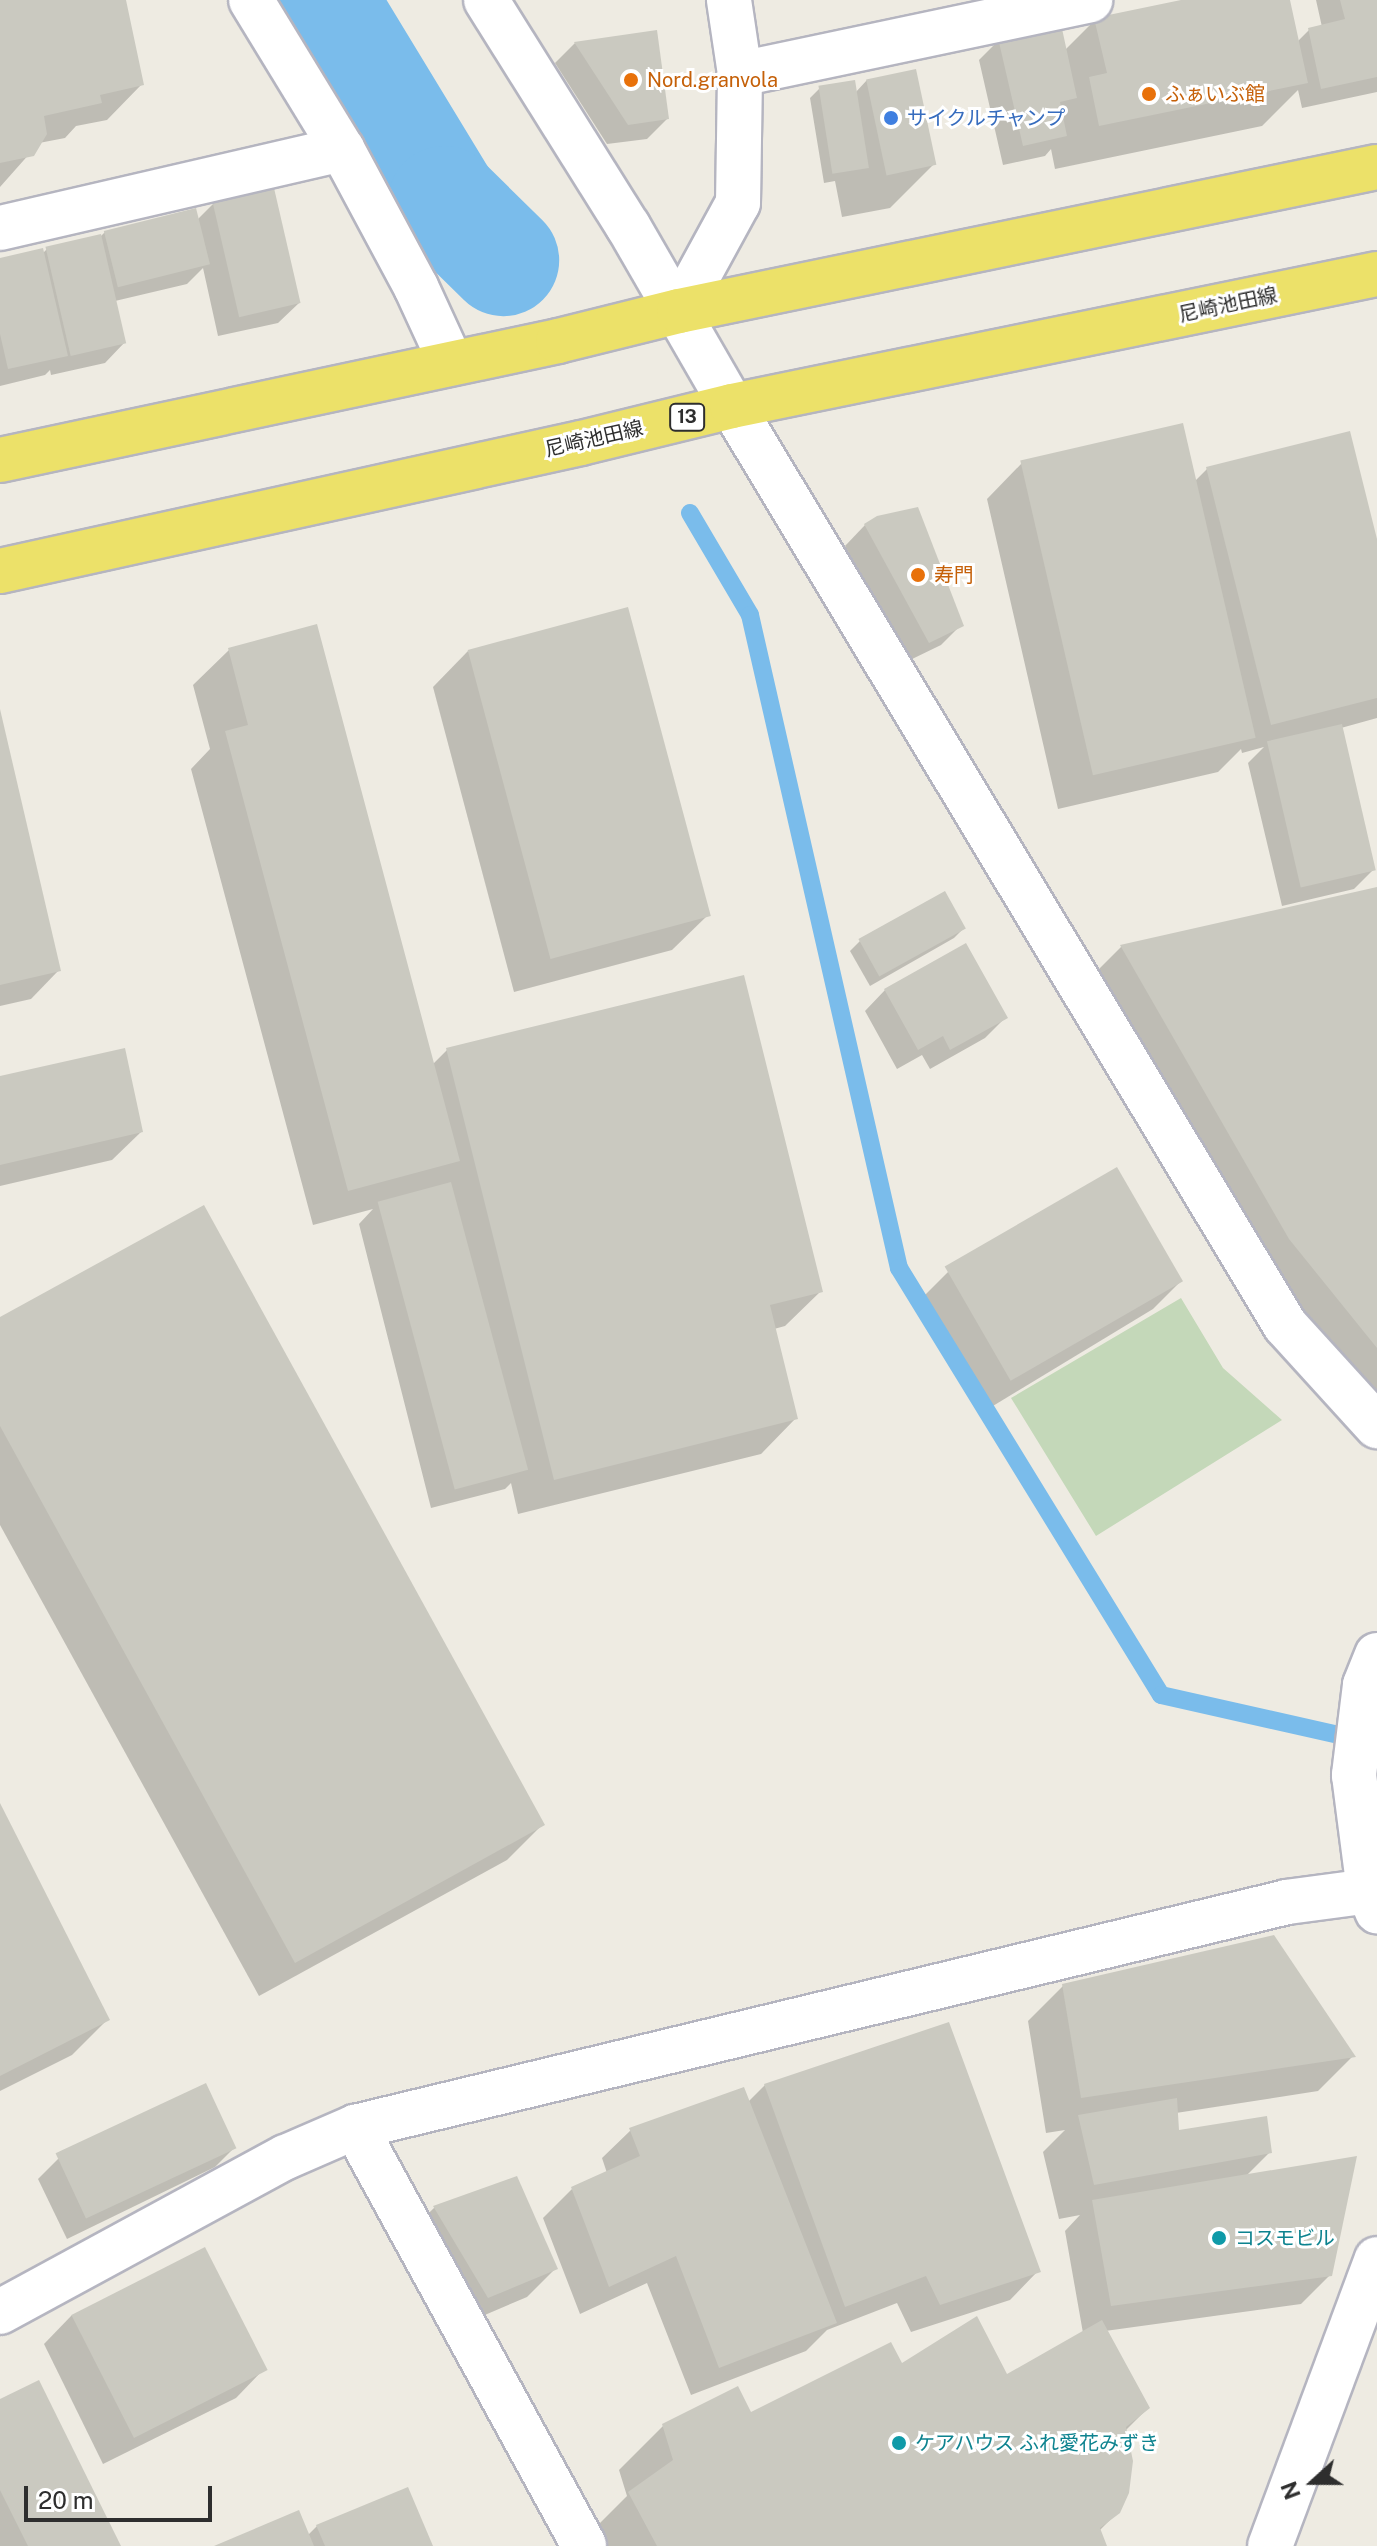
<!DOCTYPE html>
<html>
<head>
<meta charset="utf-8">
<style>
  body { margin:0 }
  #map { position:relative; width:1377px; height:2546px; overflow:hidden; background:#eeebe2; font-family:"Public Sans","Noto Sans JP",sans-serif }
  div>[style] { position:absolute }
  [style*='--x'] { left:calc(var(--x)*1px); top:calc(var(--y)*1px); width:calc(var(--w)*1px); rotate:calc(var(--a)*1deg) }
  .cemetery>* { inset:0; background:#c4d8b9 }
  .shadow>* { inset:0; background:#0003 }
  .stream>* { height:18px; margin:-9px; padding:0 9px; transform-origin:9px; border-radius:9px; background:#7abceb }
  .river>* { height:112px; margin:-56px; padding:0 56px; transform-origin:56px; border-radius:56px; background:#7abceb }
  .building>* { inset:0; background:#cac9c0; transform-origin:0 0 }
  .roads { filter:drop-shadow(2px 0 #b5b5c0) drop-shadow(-2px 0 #b5b5c0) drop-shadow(0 2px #b5b5c0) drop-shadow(0 -2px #b5b5c0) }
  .minor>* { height:44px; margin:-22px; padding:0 22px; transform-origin:22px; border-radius:22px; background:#fff }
  .tertiary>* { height:44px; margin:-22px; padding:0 22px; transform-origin:22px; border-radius:22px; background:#fff }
  .primary>* { height:44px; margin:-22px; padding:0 22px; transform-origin:22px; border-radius:22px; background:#ece169 }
  .dots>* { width:22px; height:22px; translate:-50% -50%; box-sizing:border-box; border:4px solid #fff; border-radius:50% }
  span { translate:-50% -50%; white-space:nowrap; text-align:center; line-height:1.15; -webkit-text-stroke:6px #fff; paint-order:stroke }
  .shield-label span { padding:2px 6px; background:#fff; border:2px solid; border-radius:6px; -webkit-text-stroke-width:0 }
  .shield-label { font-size:18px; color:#2e2e2e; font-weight:700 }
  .food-label { font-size:20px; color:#c56008 }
  .left { translate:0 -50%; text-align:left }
  .shop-label { font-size:20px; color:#366cbe }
  .street-label { font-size:20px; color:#2e2e2e }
  .culture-label { font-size:20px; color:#0d838f }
  .north { position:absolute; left:1273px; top:2442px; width:80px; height:80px; -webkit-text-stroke:6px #fff; paint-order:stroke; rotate:249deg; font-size:22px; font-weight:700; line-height:32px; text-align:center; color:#2e2e2e }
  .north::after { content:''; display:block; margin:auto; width:28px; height:36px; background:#2e2e2e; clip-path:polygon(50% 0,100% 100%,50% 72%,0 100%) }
  .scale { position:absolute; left:24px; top:2486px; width:188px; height:36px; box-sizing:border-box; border:4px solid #2e2e2e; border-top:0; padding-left:10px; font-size:24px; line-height:28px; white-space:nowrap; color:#2e2e2e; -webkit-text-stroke:6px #fff; paint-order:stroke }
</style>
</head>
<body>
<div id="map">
  <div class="cemetery">
    <i style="clip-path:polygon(1181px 1298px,1223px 1368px,1282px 1420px,1096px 1536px,1011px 1398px)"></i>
  </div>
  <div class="shadow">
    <i style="clip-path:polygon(0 0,124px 0,142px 84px,107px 120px,76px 126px,65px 138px,39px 143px,0 187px)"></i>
    <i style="clip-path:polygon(1191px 0,1288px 0,1297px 42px,1309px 30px,1322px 27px,1316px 0,1377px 0,1377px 92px,1302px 108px,1298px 90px,1262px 126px,1055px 169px,1051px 149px,1045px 156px,1003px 165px,979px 60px,999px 40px,1065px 50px,1095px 20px)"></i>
    <i style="clip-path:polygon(575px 43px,667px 119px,647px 139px,607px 144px,555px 63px)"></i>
    <i style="clip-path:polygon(867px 80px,934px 164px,890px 208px,842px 217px,835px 181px,824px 183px,810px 98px,820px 88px,855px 93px)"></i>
    <i style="clip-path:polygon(214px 203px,299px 303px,278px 323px,218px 336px,203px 268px,187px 284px,115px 301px,125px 342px,105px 363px,51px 375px,50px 370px,45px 375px,0 386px,0 260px,42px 254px,47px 249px,101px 236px,105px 232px,197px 220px)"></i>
    <i style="clip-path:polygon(1022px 463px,1194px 482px,1207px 469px,1377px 548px,1377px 718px,1341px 728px,1374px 869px,1354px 889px,1282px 906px,1248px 763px,1264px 747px,1242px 753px,1241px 749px,1218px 772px,1058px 809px,987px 499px)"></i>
    <i style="clip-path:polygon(865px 525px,961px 625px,941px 645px,908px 661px,845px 546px)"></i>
    <i style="clip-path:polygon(229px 650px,432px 1065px,447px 1050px,821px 1291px,785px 1326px,774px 1329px,796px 1418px,761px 1454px,518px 1514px,511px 1483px,505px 1489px,431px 1508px,359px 1224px,373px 1209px,313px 1225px,191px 769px,210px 749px,193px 685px)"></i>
    <i style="clip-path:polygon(468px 651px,708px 915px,672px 950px,514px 992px,433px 687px)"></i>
    <i style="clip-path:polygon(0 713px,59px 970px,31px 999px,0 1006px)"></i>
    <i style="clip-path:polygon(1377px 889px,1377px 1406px,1261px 1268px,1092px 976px,1121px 947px)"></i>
    <i style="clip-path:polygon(964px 928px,954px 938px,870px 986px,850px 951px,860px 941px)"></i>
    <i style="clip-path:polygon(885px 990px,1006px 1017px,985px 1038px,930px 1069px,922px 1055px,897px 1069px,865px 1011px)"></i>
    <i style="clip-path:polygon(0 1078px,141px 1132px,112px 1160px,0 1186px)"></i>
    <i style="clip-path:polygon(948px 1272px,1181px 1281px,1153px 1309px,983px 1412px,919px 1301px)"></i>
    <i style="clip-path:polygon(0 1319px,542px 1825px,507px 1860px,259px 1996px,0 1525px)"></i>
    <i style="clip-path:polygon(0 1808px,108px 2019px,72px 2055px,0 2091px)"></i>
    <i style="clip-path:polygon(1063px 1986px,1353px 2056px,1318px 2091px,1176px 2113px,1178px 2132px,1270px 2152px,1246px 2176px,1330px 2275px,1301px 2304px,1105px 2331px,1148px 2408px,1125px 2431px,1118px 2512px,1099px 2531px,1105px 2546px,591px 2546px,586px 2537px,627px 2496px,619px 2470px,663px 2426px,750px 2415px,901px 2366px,1007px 2376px,1083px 2333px,1065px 2231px,1080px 2215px,1059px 2219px,1043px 2152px,1065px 2130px,1046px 2133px,1028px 2021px)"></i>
    <i style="clip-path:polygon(765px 2085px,1038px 2271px,1010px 2300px,911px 2332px,897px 2303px,827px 2330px,806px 2351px,691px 2395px,647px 2283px,580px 2314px,543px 2218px,572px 2189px,607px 2173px,602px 2158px,631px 2130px,748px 2102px)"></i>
    <i style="clip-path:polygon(235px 2147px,215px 2167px,67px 2239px,38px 2179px,58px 2159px)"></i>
    <i style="clip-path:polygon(516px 2178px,556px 2268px,527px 2297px,459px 2326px,405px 2236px,434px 2208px)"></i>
    <i style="clip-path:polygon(72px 2315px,264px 2369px,236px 2398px,103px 2464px,44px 2344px)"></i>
    <i style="clip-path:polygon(0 2401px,119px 2546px,0 2546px)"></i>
    <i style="clip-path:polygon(317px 2526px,430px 2546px,219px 2546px,307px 2536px)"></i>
  </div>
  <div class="stream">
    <i style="--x:690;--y:513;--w:118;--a:59.5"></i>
    <i style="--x:750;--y:615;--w:670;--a:77.15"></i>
    <i style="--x:899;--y:1268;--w:501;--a:58.47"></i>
    <i style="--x:1161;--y:1695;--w:205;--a:12.7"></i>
  </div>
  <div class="river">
    <i style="--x:321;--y:0;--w:237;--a:58.7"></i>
    <i style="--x:444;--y:202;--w:83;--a:44.5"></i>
  </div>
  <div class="building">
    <i style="clip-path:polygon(0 0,126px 0,144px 85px,100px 95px,102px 103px,44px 116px,47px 134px,34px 156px,0 163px)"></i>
    <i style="clip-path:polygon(1181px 0,1290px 0,1308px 83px,1099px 126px,1089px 77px,1107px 73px,1094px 18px)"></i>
    <i style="clip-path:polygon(1340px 0,1377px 0,1377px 77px,1321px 89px,1308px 28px,1345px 19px)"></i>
    <i style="clip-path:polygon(1061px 24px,1077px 98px,1060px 102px,1067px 136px,1023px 146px,998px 38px)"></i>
    <i style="clip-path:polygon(657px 30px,669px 119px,628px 125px,574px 42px)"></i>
    <i style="left:916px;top:69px;width:98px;height:51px;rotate:78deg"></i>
    <i style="left:855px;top:80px;width:89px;height:37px;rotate:81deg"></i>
    <i style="left:274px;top:188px;width:118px;height:63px;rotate:77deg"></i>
    <i style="left:196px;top:208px;width:58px;height:95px;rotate:76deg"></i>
    <i style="left:101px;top:234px;width:112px;height:57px;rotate:77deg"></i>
    <i style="clip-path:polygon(43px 248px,68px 356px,8px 369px,0 334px,0 258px)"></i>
    <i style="left:1183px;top:423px;width:323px;height:167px;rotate:77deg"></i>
    <i style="clip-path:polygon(1350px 431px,1377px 539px,1377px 698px,1271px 725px,1206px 467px)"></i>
    <i style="clip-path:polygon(918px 507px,964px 626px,929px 643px,864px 524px,877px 516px)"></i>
    <i style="left:628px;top:607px;width:320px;height:166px;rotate:75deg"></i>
    <i style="clip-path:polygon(317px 624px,460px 1161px,348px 1191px,225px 731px,248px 725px,228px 648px)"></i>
    <i style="clip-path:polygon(0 709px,61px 971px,0 985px)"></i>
    <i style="left:1342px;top:724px;width:150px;height:77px;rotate:77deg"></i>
    <i style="clip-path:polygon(1377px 887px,1377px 1348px,1289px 1239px,1120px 945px)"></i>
    <i style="left:945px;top:891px;width:43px;height:99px;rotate:61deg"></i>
    <i style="clip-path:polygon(966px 943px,1008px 1018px,950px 1050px,943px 1036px,918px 1050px,884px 989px)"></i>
    <i style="clip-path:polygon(744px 975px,823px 1292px,770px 1305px,798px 1419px,554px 1480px,446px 1048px)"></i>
    <i style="clip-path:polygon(125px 1048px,143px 1132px,0 1165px,0 1076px)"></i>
    <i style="left:1117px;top:1167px;width:132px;height:199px;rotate:60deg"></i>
    <i style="left:451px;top:1182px;width:298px;height:76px;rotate:75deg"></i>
    <i style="clip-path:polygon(204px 1205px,545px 1825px,295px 1963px,0 1426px,0 1317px)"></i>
    <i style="clip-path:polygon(0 1803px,110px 2020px,0 2076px)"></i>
    <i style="clip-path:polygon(1274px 1935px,1356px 2057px,1081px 2098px,1062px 1984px)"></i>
    <i style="clip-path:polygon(949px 2022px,1041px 2272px,940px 2305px,926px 2276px,845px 2307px,764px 2084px)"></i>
    <i style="left:206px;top:2083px;width:72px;height:166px;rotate:65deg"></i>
    <i style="clip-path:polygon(744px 2087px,837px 2323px,719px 2368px,676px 2256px,609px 2287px,571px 2187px,640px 2156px,629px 2128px)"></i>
    <i style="clip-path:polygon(1177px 2098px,1179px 2130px,1267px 2116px,1272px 2153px,1094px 2185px,1078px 2115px)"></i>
    <i style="clip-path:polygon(1357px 2156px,1332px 2276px,1111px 2306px,1092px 2200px)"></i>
    <i style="clip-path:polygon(517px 2176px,558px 2269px,488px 2298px,433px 2206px)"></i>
    <i style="left:205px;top:2247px;width:138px;height:150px;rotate:63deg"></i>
    <i style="clip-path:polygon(977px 2316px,1007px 2374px,1102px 2320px,1150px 2408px,1126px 2427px,1133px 2461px,1129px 2493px,1120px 2513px,1100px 2528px,1107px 2546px,657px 2546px,628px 2492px,673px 2460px,662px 2424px,738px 2386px,751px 2412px,891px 2342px,902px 2363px)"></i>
    <i style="clip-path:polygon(39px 2380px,121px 2546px,28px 2546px,0 2490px,0 2399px)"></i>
    <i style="clip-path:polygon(408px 2487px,433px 2546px,325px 2546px,316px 2525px)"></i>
    <i style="clip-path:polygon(299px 2510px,314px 2546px,214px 2546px)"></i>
  </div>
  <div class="roads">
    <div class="minor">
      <i style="--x:251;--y:0;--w:175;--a:58.6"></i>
      <i style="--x:342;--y:149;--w:157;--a:61.8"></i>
      <i style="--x:416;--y:287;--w:84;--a:65.3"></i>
      <i style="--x:740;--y:74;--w:358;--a:-11.9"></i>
      <i style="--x:0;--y:228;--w:351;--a:-13"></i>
      <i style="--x:679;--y:311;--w:123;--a:-61.4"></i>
      <i style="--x:738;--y:203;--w:129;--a:-89.1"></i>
      <i style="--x:740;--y:74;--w:75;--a:-98.5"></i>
      <i style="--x:732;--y:406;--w:1073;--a:58.96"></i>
      <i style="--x:1285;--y:1325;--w:137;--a:47.7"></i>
      <i style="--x:1377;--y:1655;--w:32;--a:112"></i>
      <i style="--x:1365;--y:1685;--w:91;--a:97"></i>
      <i style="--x:1354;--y:1775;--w:117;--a:82.6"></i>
      <i style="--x:1369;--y:1891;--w:22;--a:68"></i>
      <i style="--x:355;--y:2127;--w:477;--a:61.3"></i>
      <i style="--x:0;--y:2312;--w:325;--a:-28.5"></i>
      <i style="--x:286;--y:2157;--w:75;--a:-23.5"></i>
      <i style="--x:355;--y:2127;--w:959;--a:-13.57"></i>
      <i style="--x:1287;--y:1902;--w:83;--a:-7.6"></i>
      <i style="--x:1270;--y:2546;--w:306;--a:-69.6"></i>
    </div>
    <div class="tertiary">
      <i style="--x:486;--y:0;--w:267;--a:57.9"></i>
      <i style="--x:628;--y:226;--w:208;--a:60"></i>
    </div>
    <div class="primary">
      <i style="--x:0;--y:460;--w:571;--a:-12.04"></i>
      <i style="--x:558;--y:341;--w:125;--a:-13.9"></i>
      <i style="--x:679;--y:311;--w:713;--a:-11.66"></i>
      <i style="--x:0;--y:571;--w:595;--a:-12.42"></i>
      <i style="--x:581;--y:443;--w:155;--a:-13.8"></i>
      <i style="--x:732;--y:406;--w:658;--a:-11.57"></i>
    </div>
  </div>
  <div class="dots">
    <i style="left:631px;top:80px;background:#e8710a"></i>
    <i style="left:1149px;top:94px;background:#e8710a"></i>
    <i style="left:891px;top:118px;background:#3f7fe0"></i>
    <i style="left:918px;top:575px;background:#e8710a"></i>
    <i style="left:1219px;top:2238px;background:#0f9aa8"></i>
    <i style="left:899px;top:2443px;background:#0f9aa8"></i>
  </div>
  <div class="shield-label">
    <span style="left:687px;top:417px">13</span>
  </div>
  <div class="food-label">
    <span class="left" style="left:647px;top:80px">Nord.granvola</span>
    <span class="left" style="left:1165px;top:94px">ふぁいぶ館</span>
    <span class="left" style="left:934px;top:575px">寿門</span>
  </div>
  <div class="shop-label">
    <span class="left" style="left:907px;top:118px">サイクルチャンプ</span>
  </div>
  <div class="street-label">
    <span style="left:1228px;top:305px;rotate:-12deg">尼崎池田線</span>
    <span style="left:594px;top:439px;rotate:-13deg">尼崎池田線</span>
  </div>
  <div class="culture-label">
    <span class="left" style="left:1235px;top:2238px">コスモビル</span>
    <span class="left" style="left:915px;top:2443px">ケアハウス ふれ愛花みずき</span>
  </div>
  <div class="north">N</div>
  <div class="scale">20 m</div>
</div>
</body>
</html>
